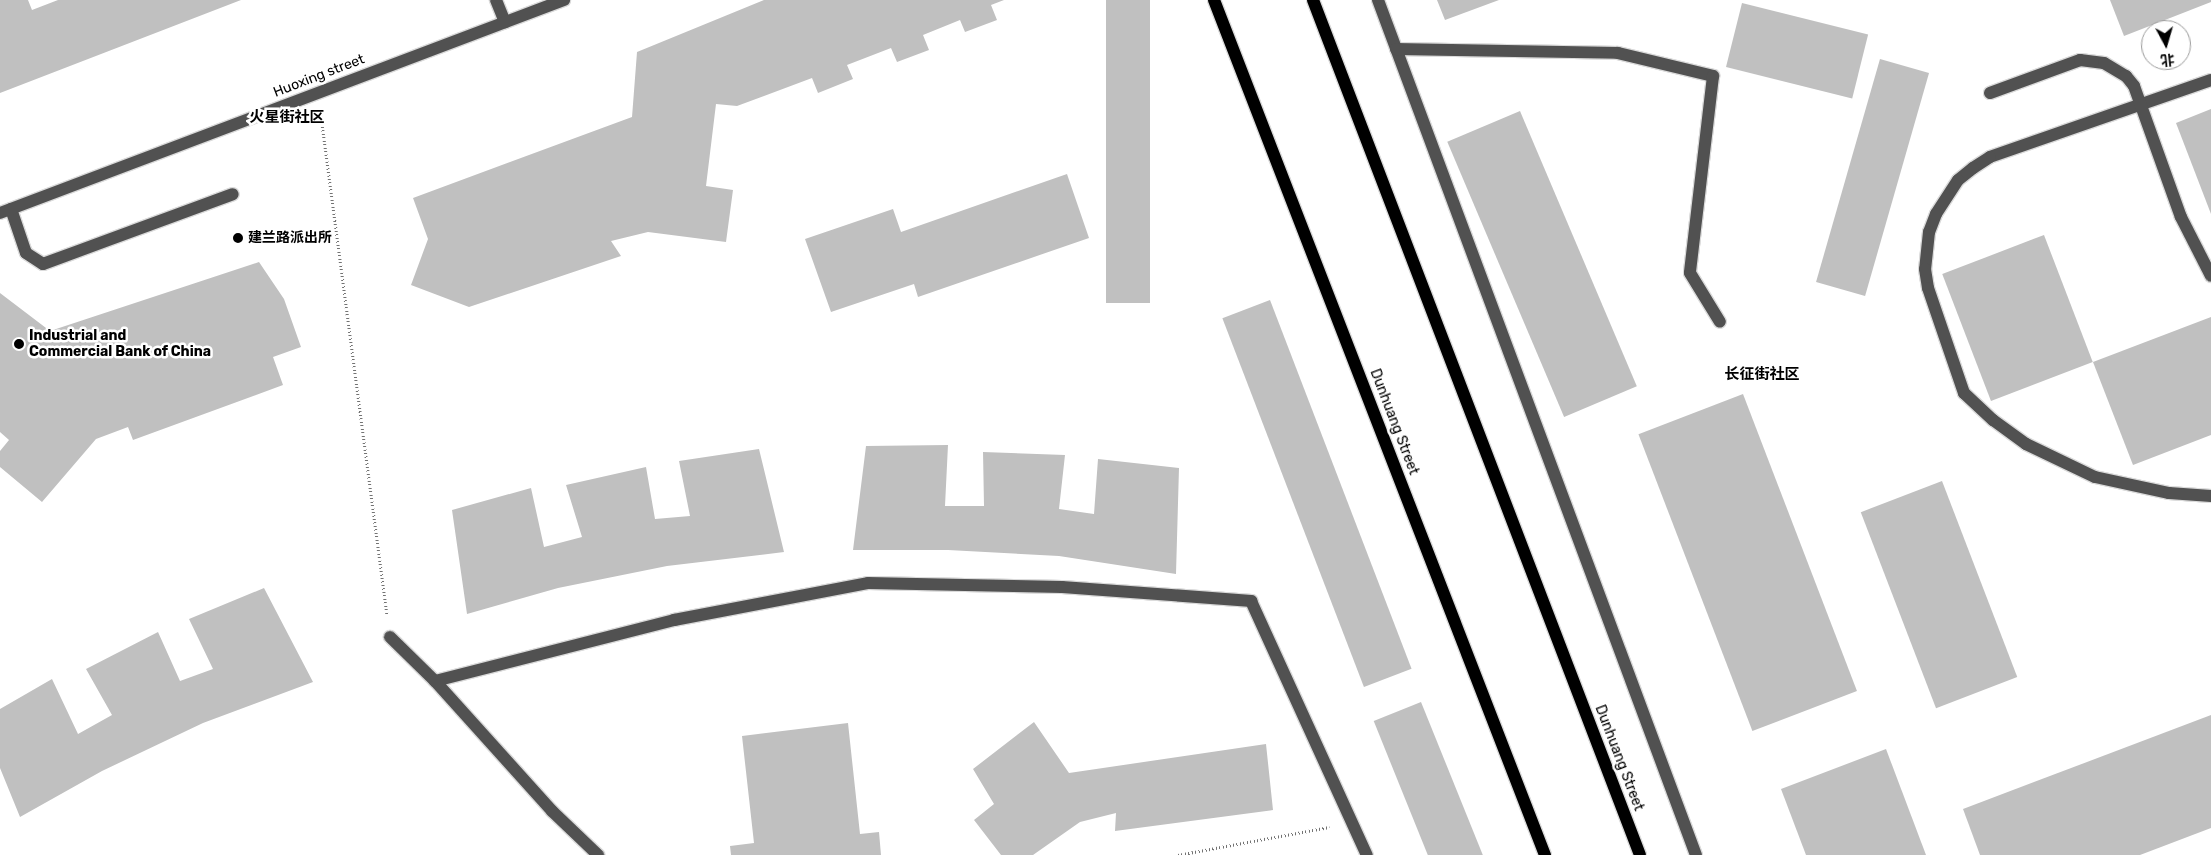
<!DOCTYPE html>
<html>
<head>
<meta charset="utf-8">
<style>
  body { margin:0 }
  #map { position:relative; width:2211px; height:855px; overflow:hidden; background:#fff; font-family:Rubik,"Noto Sans SC",sans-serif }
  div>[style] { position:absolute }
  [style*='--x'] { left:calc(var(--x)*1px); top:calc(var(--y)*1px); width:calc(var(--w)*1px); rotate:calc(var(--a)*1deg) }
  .building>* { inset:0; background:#c0c0c0; transform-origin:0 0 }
  .path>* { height:3px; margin-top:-1.5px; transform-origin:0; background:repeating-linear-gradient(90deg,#737373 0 1px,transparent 0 3.5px) }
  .roads { filter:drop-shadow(1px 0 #dbdbdb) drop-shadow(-1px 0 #dbdbdb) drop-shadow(0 1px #dbdbdb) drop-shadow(0 -1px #dbdbdb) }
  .minor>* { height:12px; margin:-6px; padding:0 6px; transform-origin:6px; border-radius:6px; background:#515151 }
  .major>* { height:12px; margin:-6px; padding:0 6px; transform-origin:6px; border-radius:6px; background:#000 }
  .dots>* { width:14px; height:14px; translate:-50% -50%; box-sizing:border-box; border:2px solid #fff; border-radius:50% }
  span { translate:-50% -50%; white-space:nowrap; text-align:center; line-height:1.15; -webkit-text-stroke:5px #fff; paint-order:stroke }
  .street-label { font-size:14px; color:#000 }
  .poi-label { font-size:14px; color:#000; font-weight:700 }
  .left { translate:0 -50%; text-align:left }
  .neighbourhood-label { font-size:15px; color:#000; font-weight:700 }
  .north { position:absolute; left:2141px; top:20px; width:50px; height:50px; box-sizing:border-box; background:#fff; border:1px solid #999; border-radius:50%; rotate:174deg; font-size:14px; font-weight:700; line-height:20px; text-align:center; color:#000 }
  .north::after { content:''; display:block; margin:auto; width:18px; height:22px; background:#000; clip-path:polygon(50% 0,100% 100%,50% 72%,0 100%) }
</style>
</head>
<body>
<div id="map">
  <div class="building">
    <i style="clip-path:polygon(0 0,28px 0,32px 10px,58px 0,241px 0,0 93px)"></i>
    <i style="clip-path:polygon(764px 0,1004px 0,991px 5px,997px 20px,965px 32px,960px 20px,923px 35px,929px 50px,897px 62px,891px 48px,847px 65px,853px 79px,818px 93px,812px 78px,737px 106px,716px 104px,706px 186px,733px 190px,726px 242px,648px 232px,611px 241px,621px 256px,469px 307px,411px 285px,428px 239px,413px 198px,632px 117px,637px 52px)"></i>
    <i style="left:1106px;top:0;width:44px;height:303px"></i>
    <i style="clip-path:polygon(1437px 0,1499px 0,1445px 20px)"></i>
    <i style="clip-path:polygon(2110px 0,2211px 0,2211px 2px,2124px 36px)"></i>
    <i style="left:1742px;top:3px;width:130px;height:66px;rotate:14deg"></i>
    <i style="left:1880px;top:59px;width:51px;height:232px;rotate:16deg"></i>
    <i style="clip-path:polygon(2211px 109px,2211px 214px,2176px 123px)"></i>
    <i style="left:1520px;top:111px;width:299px;height:79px;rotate:67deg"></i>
    <i style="clip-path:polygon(1067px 174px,1089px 238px,918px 297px,914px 284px,831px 312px,805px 239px,893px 209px,901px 232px)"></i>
    <i style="left:2044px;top:235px;width:136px;height:109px;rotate:69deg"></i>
    <i style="clip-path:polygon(259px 262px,284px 299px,301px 347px,273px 357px,283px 385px,133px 440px,128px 427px,96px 439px,42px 502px,0 467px,0 451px,9px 440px,0 432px,0 293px,50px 331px)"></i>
    <i style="left:1270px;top:300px;width:395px;height:51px;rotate:69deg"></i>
    <i style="clip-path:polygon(2211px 317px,2211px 435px,2133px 465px,2093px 362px)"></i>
    <i style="left:1743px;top:394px;width:318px;height:112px;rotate:69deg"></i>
    <i style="clip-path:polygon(948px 445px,945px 506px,984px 506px,983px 452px,1065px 455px,1059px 509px,1094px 514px,1098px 459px,1179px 468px,1176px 574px,1059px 556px,948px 550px,853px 550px,866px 446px)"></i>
    <i style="clip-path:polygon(759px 449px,784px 552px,667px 566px,558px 588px,467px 614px,452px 510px,531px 488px,544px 547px,582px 537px,566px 485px,646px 467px,655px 519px,690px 516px,679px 461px)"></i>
    <i style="left:1942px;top:481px;width:210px;height:87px;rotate:69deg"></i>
    <i style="clip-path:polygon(264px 588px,313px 682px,203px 723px,102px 771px,20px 817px,0 768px,0 709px,52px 679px,78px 734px,112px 715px,86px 669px,158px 632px,180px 681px,213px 669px,189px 619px)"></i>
    <i style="left:1421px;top:702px;width:165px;height:51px;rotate:68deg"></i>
    <i style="clip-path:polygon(2211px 715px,2211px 828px,2140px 855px,1980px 855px,1963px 809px)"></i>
    <i style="clip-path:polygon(1034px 722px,1069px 773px,1266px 744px,1273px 810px,1115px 831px,1116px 813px,1080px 822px,1033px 855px,1001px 855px,974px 820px,994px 804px,973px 769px)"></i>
    <i style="clip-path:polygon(848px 723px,860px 834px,879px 832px,881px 855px,731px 855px,730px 846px,754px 843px,742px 736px)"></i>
    <i style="clip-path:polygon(1886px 749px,1926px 855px,1806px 855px,1781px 789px)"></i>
  </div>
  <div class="path">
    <i style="--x:321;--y:116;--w:503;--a:82.47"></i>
    <i style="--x:1178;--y:855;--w:154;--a:-10.5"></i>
  </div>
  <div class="roads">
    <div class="minor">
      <i style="--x:496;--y:0;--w:24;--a:68"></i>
      <i style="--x:1378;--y:0;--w:912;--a:69.6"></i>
      <i style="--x:1396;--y:49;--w:222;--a:1"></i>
      <i style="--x:1618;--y:53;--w:98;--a:13.6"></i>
      <i style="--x:1713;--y:76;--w:198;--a:96.7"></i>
      <i style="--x:1690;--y:273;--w:57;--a:58.5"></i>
      <i style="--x:2211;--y:80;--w:234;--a:160.8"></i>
      <i style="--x:1990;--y:157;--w:20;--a:147"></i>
      <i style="--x:1973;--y:168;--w:19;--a:141"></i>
      <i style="--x:1958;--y:180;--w:40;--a:122.9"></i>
      <i style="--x:1936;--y:214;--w:19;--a:111"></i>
      <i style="--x:1929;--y:232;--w:37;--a:96"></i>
      <i style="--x:1925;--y:269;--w:19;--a:81"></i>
      <i style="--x:1928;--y:288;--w:111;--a:71.1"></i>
      <i style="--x:1964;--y:393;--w:40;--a:43"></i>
      <i style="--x:1993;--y:420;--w:41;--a:36"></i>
      <i style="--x:2026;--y:444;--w:76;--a:25.6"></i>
      <i style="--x:2095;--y:477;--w:76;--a:12.2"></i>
      <i style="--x:2169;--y:493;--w:42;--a:4.1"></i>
      <i style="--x:1990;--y:93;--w:96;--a:-20.1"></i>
      <i style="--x:2080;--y:60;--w:24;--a:7"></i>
      <i style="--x:2104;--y:63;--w:26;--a:31"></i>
      <i style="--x:2126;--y:76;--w:13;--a:51"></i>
      <i style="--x:2134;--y:86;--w:139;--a:70.3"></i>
      <i style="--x:2181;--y:217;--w:66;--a:63"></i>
      <i style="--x:11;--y:209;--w:46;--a:71.2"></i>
      <i style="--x:26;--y:253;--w:20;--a:33"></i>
      <i style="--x:43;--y:264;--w:202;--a:-20.2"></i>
      <i style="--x:0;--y:213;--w:603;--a:-20.69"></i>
      <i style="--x:390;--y:637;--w:63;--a:44.4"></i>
      <i style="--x:435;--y:681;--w:175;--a:48"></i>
      <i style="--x:552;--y:811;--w:64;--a:43.7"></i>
      <i style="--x:435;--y:681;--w:247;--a:-14.3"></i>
      <i style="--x:674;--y:620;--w:197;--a:-10.8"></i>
      <i style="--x:868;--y:583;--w:194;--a:1.2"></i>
      <i style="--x:1062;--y:587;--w:190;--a:4.2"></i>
      <i style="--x:1251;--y:601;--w:279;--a:65.5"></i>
    </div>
    <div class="major">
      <i style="--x:1214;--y:0;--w:917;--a:68.84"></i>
      <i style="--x:1313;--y:0;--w:915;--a:69.07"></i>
    </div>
  </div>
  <div class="dots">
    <i style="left:238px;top:238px;background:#000"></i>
    <i style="left:19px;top:344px;background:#000"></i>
  </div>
  <div class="street-label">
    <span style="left:319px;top:76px;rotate:-21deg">Huoxing street</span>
    <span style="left:1394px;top:422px;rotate:69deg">Dunhuang Street</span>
    <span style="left:1619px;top:758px;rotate:69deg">Dunhuang Street</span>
  </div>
  <div class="poi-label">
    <span class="left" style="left:248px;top:238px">建兰路派出所</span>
    <span class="left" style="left:29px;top:344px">Industrial and<br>Commercial Bank of China</span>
  </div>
  <div class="neighbourhood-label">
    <span style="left:287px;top:118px">火星街社区</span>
    <span style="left:1762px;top:375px">长征街社区</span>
  </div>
  <div class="north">北</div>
</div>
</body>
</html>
